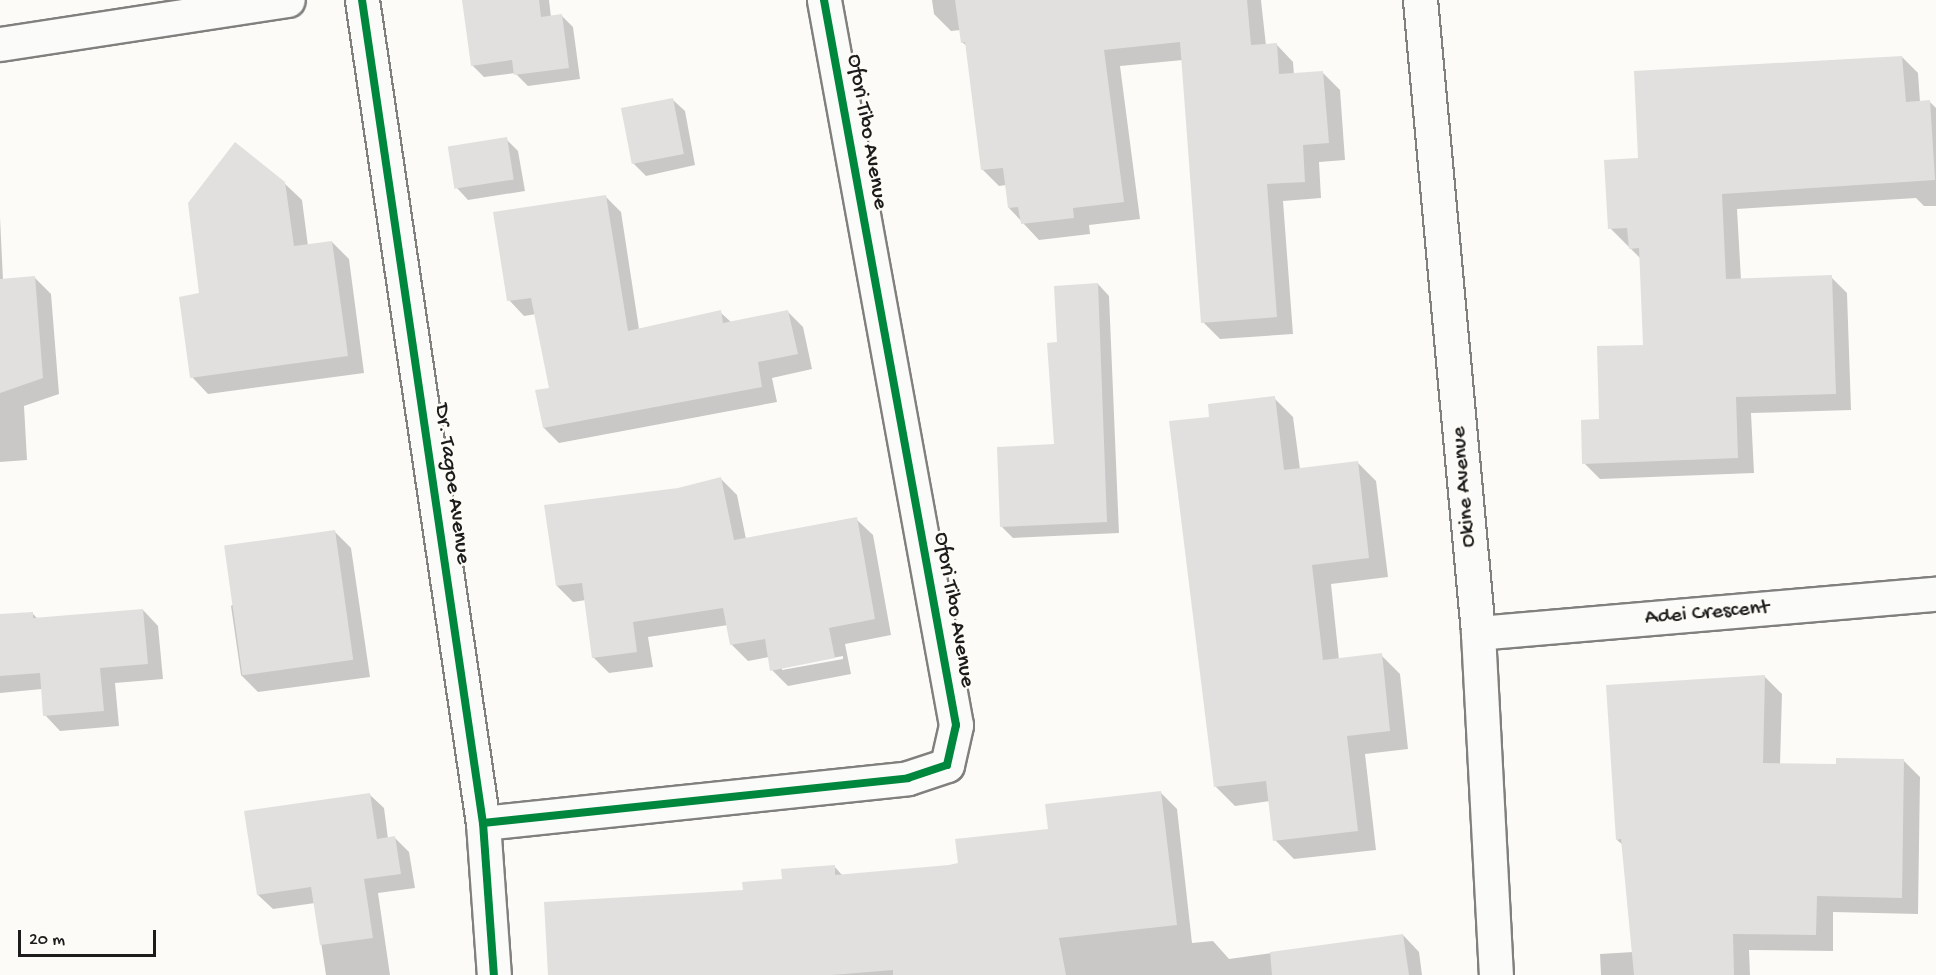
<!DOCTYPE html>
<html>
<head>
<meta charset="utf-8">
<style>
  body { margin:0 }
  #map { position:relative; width:1936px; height:975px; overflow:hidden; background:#fcfbf8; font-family:"Gochi Hand",sans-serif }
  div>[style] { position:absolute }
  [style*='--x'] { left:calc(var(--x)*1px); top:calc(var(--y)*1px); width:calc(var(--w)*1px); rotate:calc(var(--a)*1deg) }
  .shadow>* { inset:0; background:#0003 }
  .building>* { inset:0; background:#e1e0de; transform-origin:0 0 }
  .roads { filter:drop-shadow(2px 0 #81807f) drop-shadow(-2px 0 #81807f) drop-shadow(0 2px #81807f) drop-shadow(0 -2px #81807f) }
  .street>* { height:33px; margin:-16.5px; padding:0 16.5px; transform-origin:16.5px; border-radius:16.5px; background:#fbfbf9 }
  .cycleway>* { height:8px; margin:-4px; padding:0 4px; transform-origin:4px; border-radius:4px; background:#00873e }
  span { translate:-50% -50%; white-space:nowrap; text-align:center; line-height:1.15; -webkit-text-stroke:5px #fdfcf7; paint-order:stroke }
  .street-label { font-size:22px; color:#1c1c1c }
  .scale { position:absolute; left:18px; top:930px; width:138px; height:27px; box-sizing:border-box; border:3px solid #1c1c1c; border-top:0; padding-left:8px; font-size:18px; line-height:21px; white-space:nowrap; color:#1c1c1c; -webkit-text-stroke:4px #fdfcf7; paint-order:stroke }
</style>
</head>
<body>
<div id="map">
  <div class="shadow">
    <i style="clip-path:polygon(464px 0,549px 0,551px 17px,561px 15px,573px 27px,580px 79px,528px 86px,515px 73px,484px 77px,472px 65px)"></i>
    <i style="clip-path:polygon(932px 0,1261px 0,1266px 46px,1277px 45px,1293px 62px,1294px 75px,1323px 73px,1340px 90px,1345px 160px,1319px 162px,1321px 198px,1283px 201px,1293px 334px,1220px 339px,1203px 322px,1183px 60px,1120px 66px,1140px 219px,1089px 225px,1090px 234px,1039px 240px,1009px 208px,1006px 185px,999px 186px,982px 169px,968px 47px,962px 42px,961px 30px,951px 31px,934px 14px)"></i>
    <i style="clip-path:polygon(1902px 57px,1918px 73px,1920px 102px,1930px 102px,1936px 108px,1936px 206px,1924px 206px,1916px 198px,1737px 209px,1741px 280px,1831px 277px,1847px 293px,1851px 410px,1751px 413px,1754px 473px,1600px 479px,1584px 463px,1601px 421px,1645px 346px,1641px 259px,1610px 228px,1640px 160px)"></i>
    <i style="clip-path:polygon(673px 100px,685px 111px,695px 165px,646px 176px,634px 164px,623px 109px)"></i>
    <i style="clip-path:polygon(506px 139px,518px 151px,525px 191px,468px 200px,457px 188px)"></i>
    <i style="clip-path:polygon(284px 183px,302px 200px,308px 246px,332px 242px,349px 259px,364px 373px,208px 394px,192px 377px,201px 295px)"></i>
    <i style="clip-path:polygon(606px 197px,621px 212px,639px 329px,720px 312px,732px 323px,787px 311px,803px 327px,812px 369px,772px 378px,777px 402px,559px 443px,544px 428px,551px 389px,536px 314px,524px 316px,509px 300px)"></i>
    <i style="clip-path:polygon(0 217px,3px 280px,34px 277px,51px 294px,59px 394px,24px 406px,27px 460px,0 462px)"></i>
    <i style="clip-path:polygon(1098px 284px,1109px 296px,1119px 533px,1013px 538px,1001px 526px,1056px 446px,1059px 343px)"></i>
    <i style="clip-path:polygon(1274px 398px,1293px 417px,1300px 469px,1357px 462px,1376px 481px,1388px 577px,1331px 584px,1339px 660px,1381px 655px,1400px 674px,1408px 749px,1365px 754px,1376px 850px,1294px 859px,1275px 840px,1270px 801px,1235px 806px,1216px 787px,1210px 418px)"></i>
    <i style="clip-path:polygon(evenodd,720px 478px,737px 495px,746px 539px,856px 519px,873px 535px,891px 635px,845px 644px,851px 674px,788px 686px,772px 670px,769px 657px,748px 661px,732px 645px,728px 625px,648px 637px,653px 667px,609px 673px,593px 657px,586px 600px,573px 602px,557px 586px,679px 489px,720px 478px,843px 656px,843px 659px,782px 670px,782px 667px,843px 656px)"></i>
    <i style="clip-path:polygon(334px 531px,351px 548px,370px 677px,258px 692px,241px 675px,231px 606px)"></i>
    <i style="clip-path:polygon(143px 610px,158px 626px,163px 679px,115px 683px,119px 726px,60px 731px,45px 715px,42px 689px,0 693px,0 616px,32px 613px,38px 619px)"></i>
    <i style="clip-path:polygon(1765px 677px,1782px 694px,1780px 765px,1838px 766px,1903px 760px,1920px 777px,1918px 914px,1833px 912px,1833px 951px,1749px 950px,1750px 975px,1601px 975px,1600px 954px,1633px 952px,1623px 845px,1617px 840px)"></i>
    <i style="clip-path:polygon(1161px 793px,1177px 809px,1192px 943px,1213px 941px,1229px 959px,1403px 935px,1419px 952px,1422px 975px,550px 975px,745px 891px,834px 866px,843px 876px,949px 867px)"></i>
    <i style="clip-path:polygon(369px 794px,384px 808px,388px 839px,395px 838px,409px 852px,415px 888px,378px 893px,390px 975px,326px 975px,315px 903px,273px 909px,258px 895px)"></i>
  </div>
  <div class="building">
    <i style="clip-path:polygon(462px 0,539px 0,541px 17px,562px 14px,569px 68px,514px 75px,512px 60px,471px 66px)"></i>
    <i style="clip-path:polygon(955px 0,1247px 0,1251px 45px,1277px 43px,1279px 74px,1323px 71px,1329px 143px,1303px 145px,1305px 182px,1267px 184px,1277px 317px,1201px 323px,1180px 42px,1104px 50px,1124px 202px,1073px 208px,1074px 218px,1021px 224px,1018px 207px,1008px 208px,1003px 168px,981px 170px,965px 42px,961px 43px)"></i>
    <i style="clip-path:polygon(1902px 56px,1906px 102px,1930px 100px,1935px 180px,1722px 194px,1726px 279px,1832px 275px,1836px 394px,1736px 397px,1738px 458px,1582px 464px,1581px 420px,1599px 419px,1597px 346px,1643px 345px,1639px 248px,1629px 249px,1627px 228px,1608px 229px,1604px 160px,1638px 158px,1634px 71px)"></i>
    <i style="left:673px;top:98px;width:57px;height:53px;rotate:79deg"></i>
    <i style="left:507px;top:137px;width:43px;height:60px;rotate:81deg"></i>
    <i style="clip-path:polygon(235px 142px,285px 182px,294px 246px,332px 241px,348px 356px,190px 378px,179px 297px,199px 293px,188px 203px)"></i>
    <i style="clip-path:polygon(606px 195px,628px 331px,721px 310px,723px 323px,788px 310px,798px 354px,758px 362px,762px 387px,543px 428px,535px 390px,549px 388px,531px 298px,507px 301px,493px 212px)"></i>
    <i style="clip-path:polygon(35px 276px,43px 378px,0 393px,0 279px)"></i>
    <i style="clip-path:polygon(1098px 283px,1107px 522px,1000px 527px,997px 447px,1054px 444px,1047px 343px,1057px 342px,1054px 286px)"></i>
    <i style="clip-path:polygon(1275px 396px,1284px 470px,1358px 461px,1369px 558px,1312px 565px,1323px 660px,1382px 653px,1390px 731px,1347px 736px,1358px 831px,1273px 841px,1266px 781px,1214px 787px,1169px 421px,1209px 417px,1208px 404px)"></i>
    <i style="clip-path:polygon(721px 477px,734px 540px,857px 517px,875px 619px,829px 628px,835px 658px,770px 671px,765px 639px,730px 645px,723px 608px,633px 622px,637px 652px,592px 658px,582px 583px,556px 586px,544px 505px,678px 488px)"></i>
    <i style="left:335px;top:530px;width:131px;height:112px;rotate:82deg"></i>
    <i style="clip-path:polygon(143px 609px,148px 664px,100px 668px,104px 711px,43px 716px,40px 673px,0 676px,0 614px,33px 612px,33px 618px)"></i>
    <i style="clip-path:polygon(1765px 675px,1763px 763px,1836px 764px,1836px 758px,1904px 759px,1902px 898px,1817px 896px,1816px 935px,1733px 934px,1734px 975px,1634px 975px,1621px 839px,1616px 840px,1606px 685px)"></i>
    <i style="clip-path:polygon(1161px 791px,1177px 925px,1059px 938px,1066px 975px,893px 975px,893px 970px,832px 975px,548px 975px,544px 902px,743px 890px,742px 882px,782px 879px,781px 869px,835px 865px,835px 875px,949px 865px,958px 863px,955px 839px,1048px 829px,1045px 804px)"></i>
    <i style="clip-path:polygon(370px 793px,377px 839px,395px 836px,401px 874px,364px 879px,373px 938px,320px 945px,311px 887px,257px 895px,244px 811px)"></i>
    <i style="clip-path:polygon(1403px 934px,1409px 975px,1272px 975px,1270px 952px)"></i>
  </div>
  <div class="roads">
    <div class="street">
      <i style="--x:362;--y:0;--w:832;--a:81.64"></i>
      <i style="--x:483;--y:823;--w:152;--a:85.9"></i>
      <i style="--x:1420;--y:0;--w:636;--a:84.76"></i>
      <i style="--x:1478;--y:633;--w:342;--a:87"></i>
      <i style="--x:0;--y:44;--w:291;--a:-8.7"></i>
      <i style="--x:1478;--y:633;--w:460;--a:-4.9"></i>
      <i style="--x:483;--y:823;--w:427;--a:-6"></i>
      <i style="--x:908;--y:778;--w:41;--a:-18.4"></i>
      <i style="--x:947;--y:765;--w:41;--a:-77.3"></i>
      <i style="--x:956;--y:725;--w:737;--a:-100.32"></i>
    </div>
  </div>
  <div class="cycleway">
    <i style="--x:362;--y:0;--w:832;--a:81.64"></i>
    <i style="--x:483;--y:823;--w:152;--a:85.9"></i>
    <i style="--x:483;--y:823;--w:427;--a:-6"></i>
    <i style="--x:908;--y:778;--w:41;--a:-18.4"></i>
    <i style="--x:947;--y:765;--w:41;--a:-77.3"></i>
    <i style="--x:956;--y:725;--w:737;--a:-100.32"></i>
  </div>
  <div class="street-label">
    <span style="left:866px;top:132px;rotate:80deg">Ofori Tibo Avenue</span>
    <span style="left:451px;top:484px;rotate:82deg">Dr. Tagoe Avenue</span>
    <span style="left:1465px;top:487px;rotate:-95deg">Okine Avenue</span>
    <span style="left:953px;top:610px;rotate:80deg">Ofori Tibo Avenue</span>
    <span style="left:1707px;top:614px;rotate:-5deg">Adei Crescent</span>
  </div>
  <div class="scale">20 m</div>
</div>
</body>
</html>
